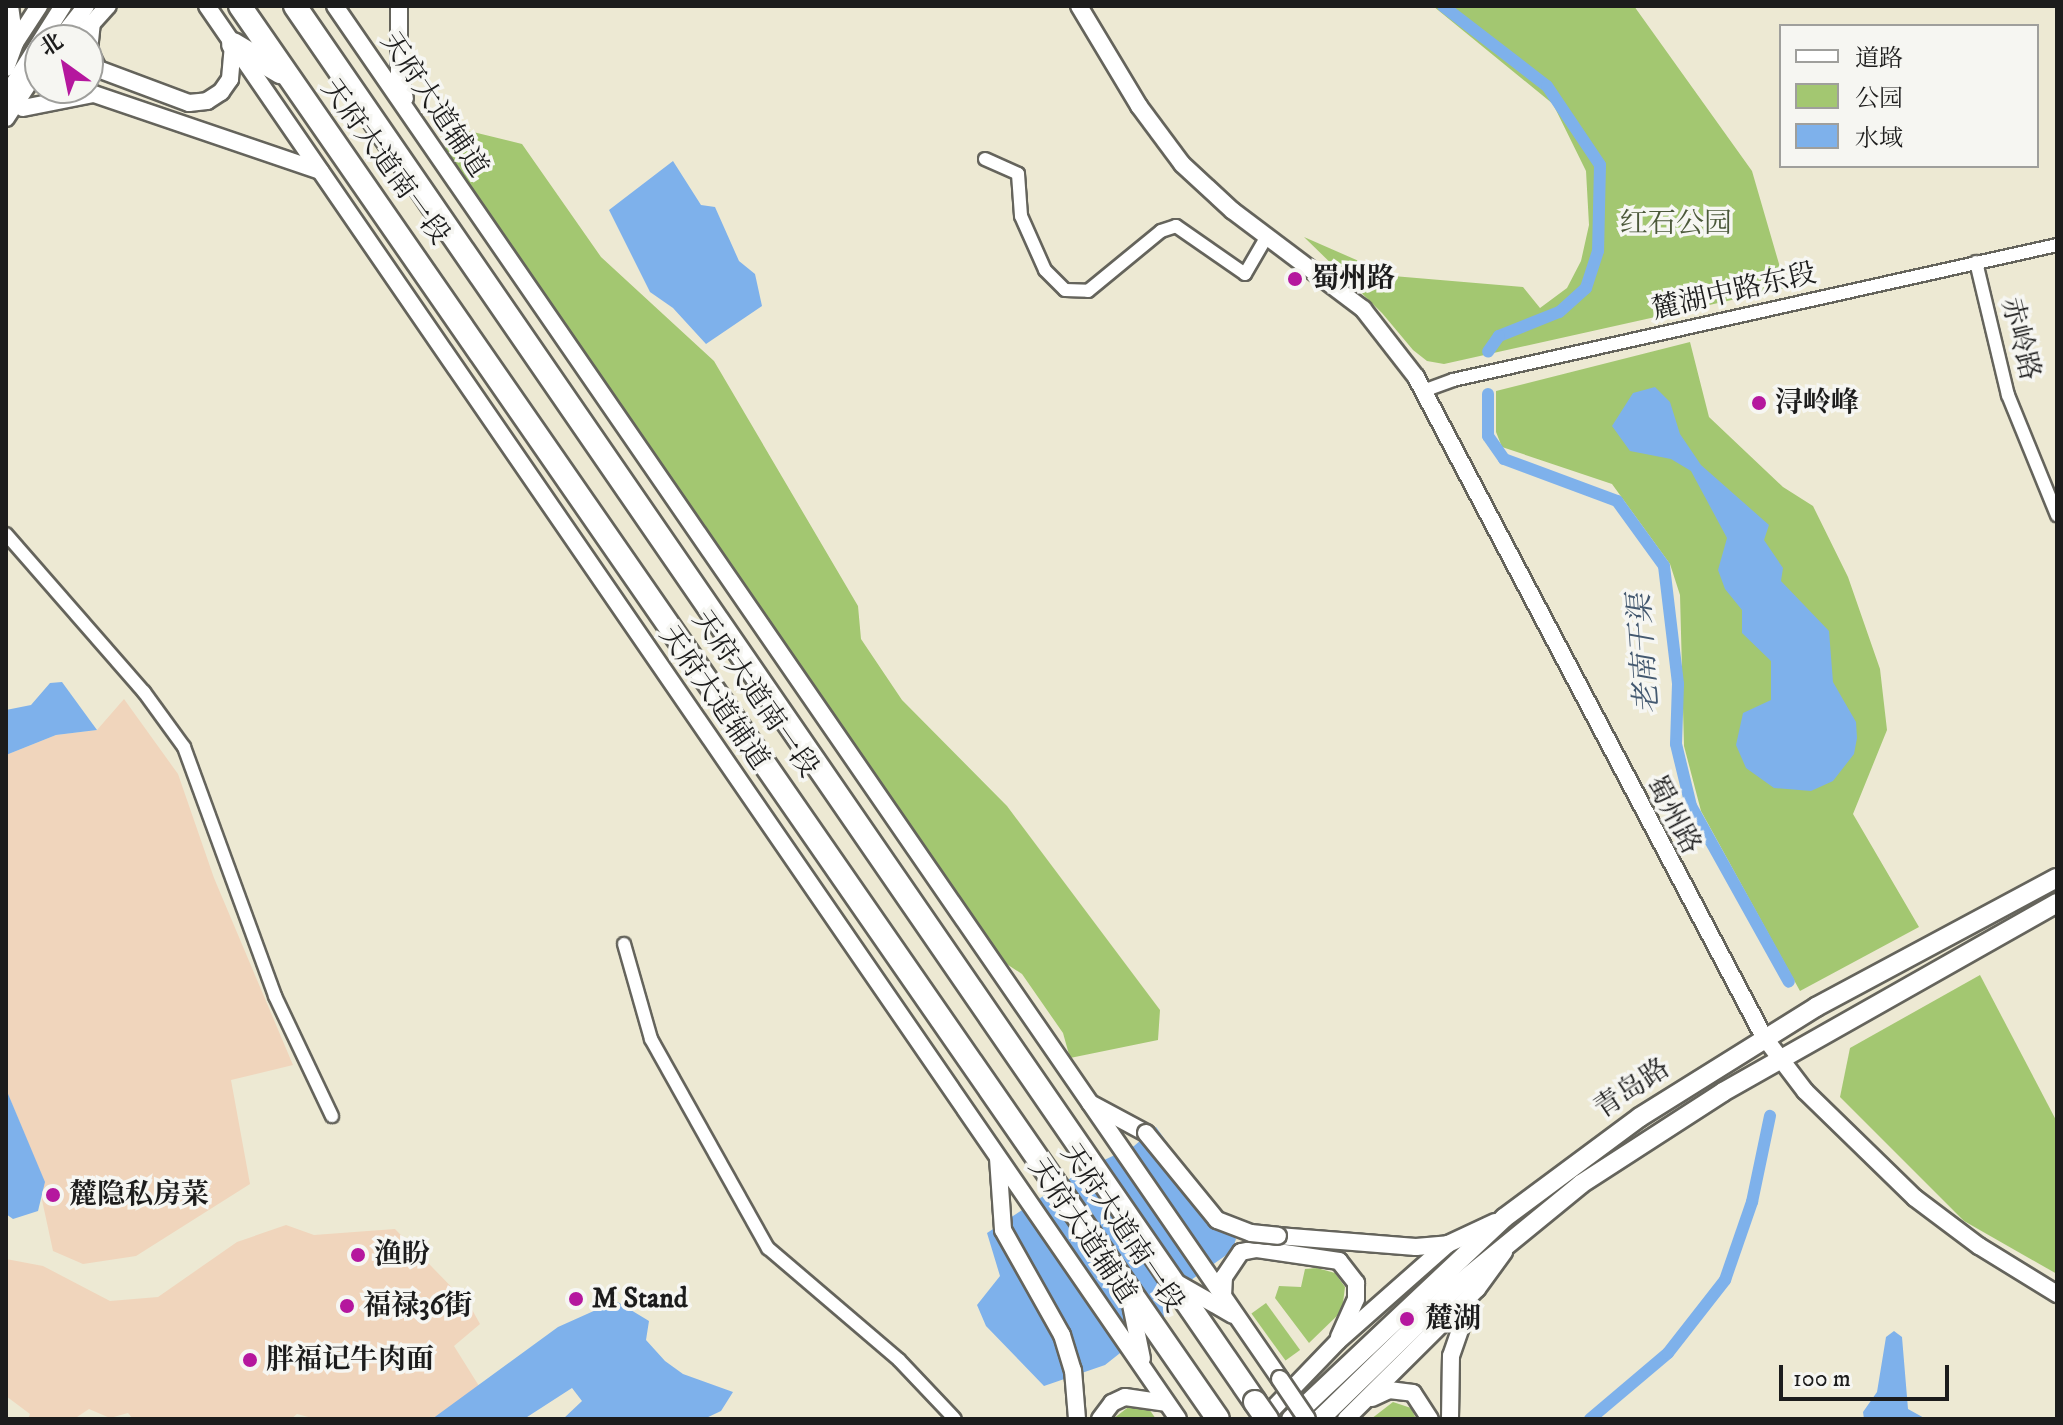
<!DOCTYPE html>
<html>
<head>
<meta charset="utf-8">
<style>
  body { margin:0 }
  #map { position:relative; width:2063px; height:1425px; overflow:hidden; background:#ede9d3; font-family:"IM FELL DW Pica","Noto Serif SC",serif }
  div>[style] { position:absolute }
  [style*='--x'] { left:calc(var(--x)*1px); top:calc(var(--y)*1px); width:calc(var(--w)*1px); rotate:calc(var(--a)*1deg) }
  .built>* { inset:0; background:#f0d5bc }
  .green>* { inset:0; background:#a3c771; transform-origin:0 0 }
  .water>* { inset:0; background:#7eb1eb }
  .canal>* { height:12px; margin:-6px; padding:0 6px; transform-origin:6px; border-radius:6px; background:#7eb1eb }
  .roads { filter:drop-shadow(2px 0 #65645c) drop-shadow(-2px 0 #65645c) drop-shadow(0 2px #65645c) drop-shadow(0 -2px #65645c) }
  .minor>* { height:12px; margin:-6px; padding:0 6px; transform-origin:6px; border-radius:6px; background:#fff }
  .tertiary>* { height:16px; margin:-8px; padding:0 8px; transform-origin:8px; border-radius:8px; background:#fff }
  .secondary>* { height:18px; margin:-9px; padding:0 9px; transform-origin:9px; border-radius:9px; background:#fff }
  .trunk>* { height:22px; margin:-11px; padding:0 11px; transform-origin:11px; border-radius:11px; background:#fff }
  .bridges { filter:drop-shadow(2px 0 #65645c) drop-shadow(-2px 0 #65645c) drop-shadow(0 2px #65645c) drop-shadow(0 -2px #65645c) }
  .tertiary-bridge>* { height:16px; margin:-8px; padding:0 8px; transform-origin:8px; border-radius:8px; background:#fff }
  .trunk-bridge>* { height:22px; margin:-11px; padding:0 11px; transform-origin:11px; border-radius:11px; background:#fff }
  .dots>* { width:22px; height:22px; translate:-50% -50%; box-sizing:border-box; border:4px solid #f6f6f2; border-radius:50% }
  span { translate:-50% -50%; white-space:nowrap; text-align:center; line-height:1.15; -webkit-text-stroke:7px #f6f6f2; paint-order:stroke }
  .street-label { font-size:28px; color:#1c1c1c }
  .park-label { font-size:28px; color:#4b583a }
  .poi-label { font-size:28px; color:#1c1c1c; font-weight:700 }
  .left { translate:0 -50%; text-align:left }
  .water-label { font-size:30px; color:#43586f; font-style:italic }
  .frame { position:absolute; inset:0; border:8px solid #1c1c1c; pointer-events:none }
  .legend { position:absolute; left:1779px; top:24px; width:260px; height:144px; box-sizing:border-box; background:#f6f6f2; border:2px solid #9f9f9c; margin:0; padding:10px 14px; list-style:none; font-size:24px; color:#1c1c1c }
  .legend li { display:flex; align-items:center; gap:16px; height:40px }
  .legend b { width:40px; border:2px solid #9f9f9c }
  .north { position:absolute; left:24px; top:24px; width:80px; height:80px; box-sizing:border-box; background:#f6f6f2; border:2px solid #9f9f9c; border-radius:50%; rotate:327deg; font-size:22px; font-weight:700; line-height:32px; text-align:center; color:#1c1c1c }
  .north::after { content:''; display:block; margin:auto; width:28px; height:36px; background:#b5179e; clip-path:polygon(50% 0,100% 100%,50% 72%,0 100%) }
  .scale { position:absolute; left:1779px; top:1365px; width:170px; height:36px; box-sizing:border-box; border:4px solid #1c1c1c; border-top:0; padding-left:10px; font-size:24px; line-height:28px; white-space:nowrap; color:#1c1c1c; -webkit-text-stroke:6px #f6f6f2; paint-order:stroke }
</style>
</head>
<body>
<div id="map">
  <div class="built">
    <i style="clip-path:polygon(124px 699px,178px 774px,214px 878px,293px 1065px,231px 1080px,250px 1184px,136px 1256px,83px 1264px,53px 1251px,42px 1200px,44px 1182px,6px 1089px,6px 755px,56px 735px,97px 730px)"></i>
    <i style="clip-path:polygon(286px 1225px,314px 1235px,395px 1229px,470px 1306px,480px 1324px,454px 1346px,479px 1386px,432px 1419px,316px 1419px,297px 1414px,291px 1419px,133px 1419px,128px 1413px,110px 1418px,89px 1409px,74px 1419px,28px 1419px,30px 1414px,6px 1396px,6px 1259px,43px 1266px,110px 1301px,158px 1297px,237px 1242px)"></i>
  </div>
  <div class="green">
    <i style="clip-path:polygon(1433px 6px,1634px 6px,1752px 171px,1786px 288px,1444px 364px,1427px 361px,1413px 350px,1382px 313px,1304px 237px,1393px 276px,1523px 287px,1540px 308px,1567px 288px,1581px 261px,1589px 225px,1586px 171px,1553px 104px)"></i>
    <i style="clip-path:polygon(469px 131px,522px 144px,601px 257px,714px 361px,858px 606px,861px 639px,902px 700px,1007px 806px,1160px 1010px,1158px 1040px,1070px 1058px,1063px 1033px,1022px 974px,999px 959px,441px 151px)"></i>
    <i style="clip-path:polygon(1690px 342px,1709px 417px,1783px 487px,1813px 506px,1848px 577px,1880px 669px,1887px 730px,1853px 814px,1919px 927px,1800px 991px,1701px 811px,1684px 746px,1680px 595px,1670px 564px,1612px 484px,1502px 447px,1496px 432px,1496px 391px)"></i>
    <i style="clip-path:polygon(1980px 975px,2057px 1122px,2057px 1274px,1964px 1221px,1840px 1097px,1850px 1048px)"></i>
    <i style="clip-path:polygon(1317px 1268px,1335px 1273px,1345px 1287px,1342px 1311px,1309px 1343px,1275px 1298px,1279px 1286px,1301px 1287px,1305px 1269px)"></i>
    <i style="left:1266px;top:1303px;width:58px;height:18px;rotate:54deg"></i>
    <i style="clip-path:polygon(1393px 1402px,1411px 1408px,1416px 1419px,1371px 1419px)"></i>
    <i style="clip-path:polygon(1131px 1405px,1149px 1409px,1156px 1419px,1113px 1419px)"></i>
  </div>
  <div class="water">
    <i style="clip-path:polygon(673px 161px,701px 205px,715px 207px,739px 261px,755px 274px,762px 306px,706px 344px,673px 308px,650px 292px,609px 210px)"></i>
    <i style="clip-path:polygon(1655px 387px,1670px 402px,1680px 434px,1701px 465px,1769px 525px,1764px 540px,1783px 568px,1781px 581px,1829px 631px,1833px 682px,1856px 722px,1857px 738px,1854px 754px,1833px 781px,1811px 791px,1774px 788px,1746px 768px,1736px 745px,1743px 713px,1771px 700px,1771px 661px,1742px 633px,1742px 610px,1725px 589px,1718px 570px,1727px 538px,1691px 471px,1671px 459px,1630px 451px,1612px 426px,1633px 393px)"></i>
    <i style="clip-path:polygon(62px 682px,97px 730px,56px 735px,6px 755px,6px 710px,31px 705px,50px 683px)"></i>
    <i style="clip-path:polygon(6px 1089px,45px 1182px,38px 1211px,13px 1219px,6px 1214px)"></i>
    <i style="clip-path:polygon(1156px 1127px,1236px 1239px,1232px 1251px,1191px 1280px,1163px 1319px,1105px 1365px,1044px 1386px,986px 1326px,977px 1305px,1000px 1276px,987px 1233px,1083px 1170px,1134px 1146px)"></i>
    <i style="clip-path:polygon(616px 1301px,649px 1321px,646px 1340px,665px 1361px,683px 1374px,733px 1392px,721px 1411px,704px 1419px,563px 1419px,582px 1401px,572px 1388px,524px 1419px,432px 1419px,558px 1327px)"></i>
    <i style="clip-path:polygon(1894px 1331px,1902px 1337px,1908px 1409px,1926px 1419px,1864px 1419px,1863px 1412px,1877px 1392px,1886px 1337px)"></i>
  </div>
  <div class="canal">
    <i style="--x:1443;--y:6;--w:131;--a:37.6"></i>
    <i style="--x:1547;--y:86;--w:95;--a:56.1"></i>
    <i style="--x:1600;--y:165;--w:86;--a:91.3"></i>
    <i style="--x:1598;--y:251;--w:39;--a:108"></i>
    <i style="--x:1586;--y:288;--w:36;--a:138"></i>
    <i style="--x:1559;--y:312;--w:65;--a:158.2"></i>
    <i style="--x:1499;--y:336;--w:19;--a:125"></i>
    <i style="--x:1488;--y:394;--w:42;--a:90"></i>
    <i style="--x:1488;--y:436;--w:28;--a:55"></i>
    <i style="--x:1504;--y:459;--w:121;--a:20.4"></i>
    <i style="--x:1617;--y:501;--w:80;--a:54.1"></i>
    <i style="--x:1664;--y:566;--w:119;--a:83.2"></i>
    <i style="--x:1678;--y:684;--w:60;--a:91.9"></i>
    <i style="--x:1676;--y:744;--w:64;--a:76.4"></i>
    <i style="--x:1691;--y:806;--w:201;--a:60.9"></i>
    <i style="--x:1590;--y:1419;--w:102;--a:-40.2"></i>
    <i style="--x:1668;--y:1353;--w:93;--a:-52"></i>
    <i style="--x:1725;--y:1280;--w:83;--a:-70.9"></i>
    <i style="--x:1752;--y:1202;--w:88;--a:-78.2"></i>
  </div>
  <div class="roads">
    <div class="minor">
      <i style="--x:985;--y:159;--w:36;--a:24"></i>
      <i style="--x:1018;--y:174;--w:42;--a:85.9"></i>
      <i style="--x:1021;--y:216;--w:59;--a:66"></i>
      <i style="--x:1045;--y:270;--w:28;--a:45"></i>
      <i style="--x:1065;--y:290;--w:23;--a:2"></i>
      <i style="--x:1088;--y:291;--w:94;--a:-39.4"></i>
      <i style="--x:1161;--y:231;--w:16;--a:-18"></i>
      <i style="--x:1176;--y:226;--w:84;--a:34.8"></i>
      <i style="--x:1245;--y:274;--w:44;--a:-59.9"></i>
      <i style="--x:1976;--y:262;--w:137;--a:76.5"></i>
      <i style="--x:2008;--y:395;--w:130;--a:67.8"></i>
      <i style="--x:1423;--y:391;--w:32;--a:-20"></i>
      <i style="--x:1453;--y:380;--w:619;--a:-12.6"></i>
      <i style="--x:6;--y:534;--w:210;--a:48.9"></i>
      <i style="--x:144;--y:692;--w:68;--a:54"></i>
      <i style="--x:184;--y:747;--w:265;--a:69.9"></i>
      <i style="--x:275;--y:996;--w:133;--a:64.6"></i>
      <i style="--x:624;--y:944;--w:99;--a:74.1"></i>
      <i style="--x:651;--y:1039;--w:240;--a:60.8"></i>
      <i style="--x:768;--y:1248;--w:172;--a:40.5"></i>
      <i style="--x:899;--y:1360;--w:81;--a:46.5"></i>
    </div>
    <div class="tertiary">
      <i style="--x:10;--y:6;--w:37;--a:82"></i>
      <i style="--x:207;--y:6;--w:1714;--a:55.5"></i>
      <i style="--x:335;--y:6;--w:1667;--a:55.46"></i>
      <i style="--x:399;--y:6;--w:74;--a:90"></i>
      <i style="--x:399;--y:80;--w:19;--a:72"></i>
      <i style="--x:1079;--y:6;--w:117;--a:59"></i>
      <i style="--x:1139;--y:106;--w:72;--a:53.4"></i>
      <i style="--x:1182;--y:164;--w:69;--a:42.7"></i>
      <i style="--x:1233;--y:211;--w:163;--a:37"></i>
      <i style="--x:1363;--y:309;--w:86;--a:52.1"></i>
      <i style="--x:1416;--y:377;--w:746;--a:62.2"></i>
      <i style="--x:1764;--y:1037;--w:68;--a:52.8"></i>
      <i style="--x:1805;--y:1091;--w:153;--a:44.2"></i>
      <i style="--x:1915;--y:1198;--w:80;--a:36.9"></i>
      <i style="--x:1979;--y:1246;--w:92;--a:31.6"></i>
      <i style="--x:92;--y:22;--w:29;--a:96"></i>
      <i style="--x:89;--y:51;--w:20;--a:63"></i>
      <i style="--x:98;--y:69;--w:97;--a:20.5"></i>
      <i style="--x:189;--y:103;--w:18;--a:-6"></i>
      <i style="--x:207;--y:101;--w:17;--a:-33"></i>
      <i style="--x:221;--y:92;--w:16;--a:-55"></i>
      <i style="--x:230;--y:79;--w:35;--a:-85"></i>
      <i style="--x:87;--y:29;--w:31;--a:-48"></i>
      <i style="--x:59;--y:40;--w:43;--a:-51.5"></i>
      <i style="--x:6;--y:68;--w:27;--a:-70"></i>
      <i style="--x:15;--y:43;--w:44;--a:-57"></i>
      <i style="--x:6;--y:96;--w:107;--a:-57.7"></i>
      <i style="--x:23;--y:108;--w:72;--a:-11.2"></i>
      <i style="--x:94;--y:94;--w:239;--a:18.8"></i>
      <i style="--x:6;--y:118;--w:62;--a:-56.8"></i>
      <i style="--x:1090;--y:1103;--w:64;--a:28.2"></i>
      <i style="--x:998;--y:1158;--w:72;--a:86"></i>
      <i style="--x:1003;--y:1230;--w:120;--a:60.7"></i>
      <i style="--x:1062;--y:1335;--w:37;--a:73"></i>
      <i style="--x:1073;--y:1370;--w:49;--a:85.3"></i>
      <i style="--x:1278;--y:1236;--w:138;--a:4.6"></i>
      <i style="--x:1416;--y:1247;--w:32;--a:-5"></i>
      <i style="--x:1177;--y:1283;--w:64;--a:29.7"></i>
      <i style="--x:1129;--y:1295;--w:65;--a:78.5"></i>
      <i style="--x:1223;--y:1296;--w:19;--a:-87"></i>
      <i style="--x:1224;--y:1277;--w:30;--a:-56"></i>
      <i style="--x:1241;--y:1252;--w:16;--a:-11"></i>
      <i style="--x:1257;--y:1249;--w:83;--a:8.3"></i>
      <i style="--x:1339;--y:1261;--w:28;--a:52"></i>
      <i style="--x:1356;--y:1283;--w:16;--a:90"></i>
      <i style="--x:1356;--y:1299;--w:42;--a:114.1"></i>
      <i style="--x:1372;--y:1398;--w:19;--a:-25"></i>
      <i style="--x:1389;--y:1390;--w:24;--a:7"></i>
      <i style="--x:1413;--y:1393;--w:31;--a:57"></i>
      <i style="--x:1100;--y:1419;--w:20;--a:-53"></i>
      <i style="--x:1112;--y:1403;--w:14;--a:-25"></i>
      <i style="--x:1125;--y:1397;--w:41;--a:8.3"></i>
      <i style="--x:1263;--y:1419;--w:108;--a:-46.1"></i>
      <i style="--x:1338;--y:1341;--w:147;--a:-41.4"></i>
      <i style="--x:1448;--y:1244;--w:52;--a:-25.1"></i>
      <i style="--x:1346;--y:1419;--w:185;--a:-44.8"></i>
      <i style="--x:1477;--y:1289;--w:46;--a:-53.9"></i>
      <i style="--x:1450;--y:1419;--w:63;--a:-89.1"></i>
      <i style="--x:1451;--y:1356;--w:55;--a:-70.9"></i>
    </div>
    <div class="secondary">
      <i style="--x:1291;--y:1419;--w:293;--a:-43.3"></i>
      <i style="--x:1504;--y:1218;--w:169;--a:-36.6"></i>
      <i style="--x:1640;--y:1117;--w:208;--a:-32"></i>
      <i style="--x:1816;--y:1007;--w:273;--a:-28.2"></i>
      <i style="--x:1320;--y:1419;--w:194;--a:-44.2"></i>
      <i style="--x:1459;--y:1284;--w:158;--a:-39.3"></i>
      <i style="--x:1581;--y:1184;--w:169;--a:-32.9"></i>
      <i style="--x:1723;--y:1092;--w:384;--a:-29.5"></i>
    </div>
    <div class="trunk">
      <i style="--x:240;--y:6;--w:1718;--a:55.31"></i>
      <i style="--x:295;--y:6;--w:1694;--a:55.48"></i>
      <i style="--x:233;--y:44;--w:55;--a:30.8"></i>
    </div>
  </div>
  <div class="bridges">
    <div class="tertiary-bridge">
      <i style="--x:1146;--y:1133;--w:112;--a:50.8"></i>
      <i style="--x:1217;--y:1220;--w:36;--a:21"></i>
      <i style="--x:1251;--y:1233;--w:27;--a:6"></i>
      <i style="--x:1280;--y:1379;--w:48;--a:56"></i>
    </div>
    <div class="trunk-bridge">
      <i style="--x:1255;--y:1402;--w:21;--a:55"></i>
    </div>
  </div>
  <div class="dots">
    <i style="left:1295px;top:279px;background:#b5179e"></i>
    <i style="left:1759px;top:403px;background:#b5179e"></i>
    <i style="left:53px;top:1195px;background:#b5179e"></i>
    <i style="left:358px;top:1255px;background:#b5179e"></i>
    <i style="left:576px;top:1299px;background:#b5179e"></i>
    <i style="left:347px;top:1306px;background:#b5179e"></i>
    <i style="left:1407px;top:1319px;background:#b5179e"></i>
    <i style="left:250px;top:1360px;background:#b5179e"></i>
  </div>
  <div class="street-label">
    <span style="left:434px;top:105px;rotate:56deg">天府大道辅道</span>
    <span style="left:385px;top:162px;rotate:54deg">天府大道南一段</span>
    <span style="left:1734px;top:292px;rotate:-13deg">麓湖中路东段</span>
    <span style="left:2020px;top:339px;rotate:76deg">赤岭路</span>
    <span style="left:755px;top:694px;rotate:55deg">天府大道南一段</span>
    <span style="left:714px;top:698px;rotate:55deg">天府大道辅道</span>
    <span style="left:1673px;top:815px;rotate:62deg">蜀州路</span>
    <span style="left:1632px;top:1089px;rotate:-34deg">青岛路</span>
    <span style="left:1122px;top:1228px;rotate:56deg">天府大道南一段</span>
    <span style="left:1082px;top:1231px;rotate:56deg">天府大道辅道</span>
  </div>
  <div class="park-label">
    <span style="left:1676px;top:224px">红石公园</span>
  </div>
  <div class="poi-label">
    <span class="left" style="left:1311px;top:279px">蜀州路</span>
    <span class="left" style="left:1775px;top:403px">浔岭峰</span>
    <span class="left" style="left:69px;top:1195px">麓隐私房菜</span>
    <span class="left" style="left:374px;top:1255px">渔盼</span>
    <span class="left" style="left:592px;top:1299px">M Stand</span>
    <span class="left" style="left:363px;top:1306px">福禄36街</span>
    <span class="left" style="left:1425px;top:1319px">麓湖</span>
    <span class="left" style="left:266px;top:1360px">胖福记牛肉面</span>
  </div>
  <div class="water-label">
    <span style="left:1645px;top:654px;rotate:-94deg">老南干渠</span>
  </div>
  <div class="frame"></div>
  <ul class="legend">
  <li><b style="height:10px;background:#fff"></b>道路</li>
  <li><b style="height:22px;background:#a3c771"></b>公园</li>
  <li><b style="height:22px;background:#7eb1eb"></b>水域</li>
  </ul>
  <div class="north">北</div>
  <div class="scale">100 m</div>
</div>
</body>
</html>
